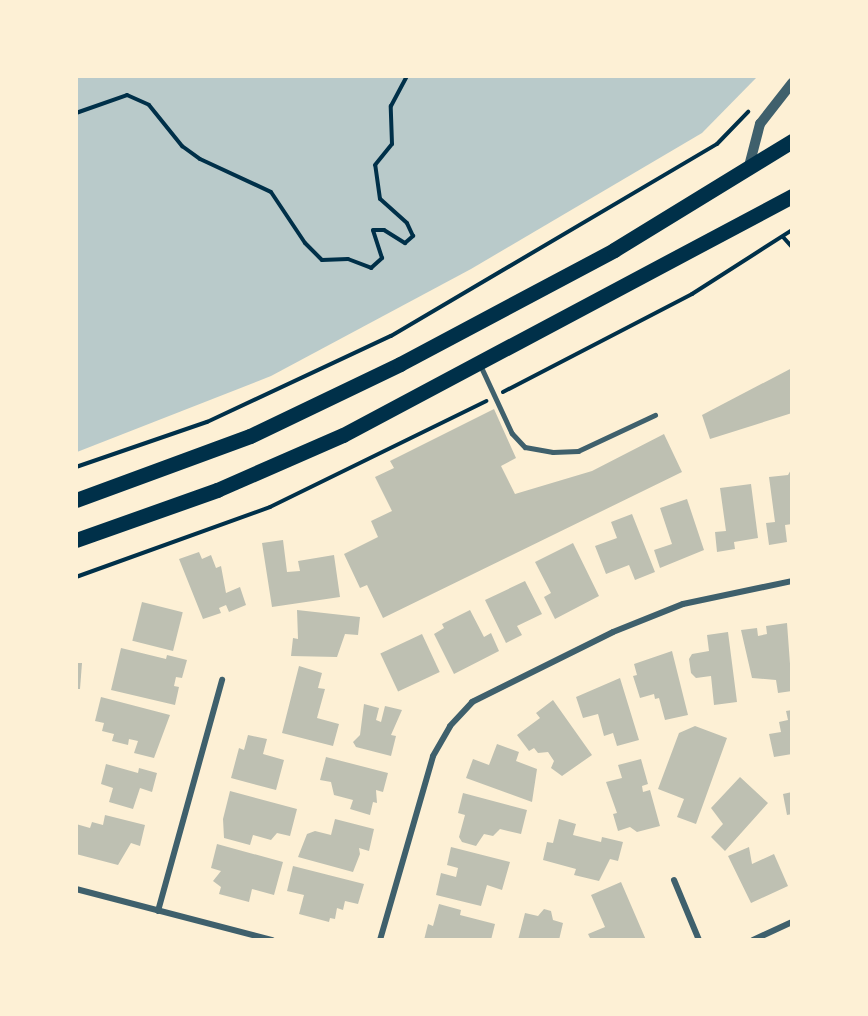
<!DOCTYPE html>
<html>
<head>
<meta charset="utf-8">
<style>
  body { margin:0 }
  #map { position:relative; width:868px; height:1016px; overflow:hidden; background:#fdf0d5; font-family:"Noto Sans",sans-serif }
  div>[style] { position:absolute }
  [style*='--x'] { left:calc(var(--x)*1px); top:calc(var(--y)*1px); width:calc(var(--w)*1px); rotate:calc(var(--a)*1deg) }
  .green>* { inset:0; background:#b9caca }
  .building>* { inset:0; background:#bec0b2; transform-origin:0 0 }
  .path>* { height:4px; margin:-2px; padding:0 2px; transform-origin:2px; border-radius:2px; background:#003049 }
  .service>* { height:4.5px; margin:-2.25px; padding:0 2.25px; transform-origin:2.25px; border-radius:2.25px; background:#3f606c }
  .minor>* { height:6px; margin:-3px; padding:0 3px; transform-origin:3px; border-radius:3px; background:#3f606c }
  .tertiary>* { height:10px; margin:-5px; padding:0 5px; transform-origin:5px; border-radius:5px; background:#3f606c }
  .primary>* { height:15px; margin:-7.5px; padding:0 7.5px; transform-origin:7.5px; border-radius:7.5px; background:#003049 }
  span { translate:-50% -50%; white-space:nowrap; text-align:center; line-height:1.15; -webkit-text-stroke:4.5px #fdf0d5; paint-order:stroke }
  .frame { position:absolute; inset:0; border:78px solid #fdf0d5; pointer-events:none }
</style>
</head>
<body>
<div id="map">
  <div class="green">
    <i style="clip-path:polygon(77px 77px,757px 77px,702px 133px,471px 269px,271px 376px,77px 452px)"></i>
  </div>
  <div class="building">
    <i style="clip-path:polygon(792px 368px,792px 413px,710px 439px,702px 415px)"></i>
    <i style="clip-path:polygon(494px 409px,516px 458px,501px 466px,515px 494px,592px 471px,664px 434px,682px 472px,383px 618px,367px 585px,360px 588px,344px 554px,378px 537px,371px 521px,392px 511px,375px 477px,394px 468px,390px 461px)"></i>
    <i style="clip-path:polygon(792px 468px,792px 524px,785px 525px,787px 542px,769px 545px,766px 523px,775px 522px,769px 477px,788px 475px)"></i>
    <i style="clip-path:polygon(751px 484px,758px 538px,734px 542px,735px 549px,717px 552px,715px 532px,726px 531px,720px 488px)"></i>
    <i style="clip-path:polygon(687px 499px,704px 550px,660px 568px,654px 550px,672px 544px,660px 508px)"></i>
    <i style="clip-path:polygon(632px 514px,655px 572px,635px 580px,629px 565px,606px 574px,595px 546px,617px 538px,611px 522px)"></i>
    <i style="clip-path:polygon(283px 540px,287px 572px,300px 571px,298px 561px,334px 555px,340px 597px,272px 607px,262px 543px)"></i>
    <i style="clip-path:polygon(573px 543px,599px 596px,555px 619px,544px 597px,551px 593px,535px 562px)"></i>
    <i style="clip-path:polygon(199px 552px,202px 559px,211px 555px,216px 568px,221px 566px,226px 593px,240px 587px,246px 605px,229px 612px,226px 605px,219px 608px,221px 613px,203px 619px,179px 559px)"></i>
    <i style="clip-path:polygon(525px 581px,542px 614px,517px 626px,522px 635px,506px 643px,485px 600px)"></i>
    <i style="left:142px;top:602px;width:42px;height:40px;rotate:14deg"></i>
    <i style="clip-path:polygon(297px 610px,360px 617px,358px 635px,345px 634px,337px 657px,291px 656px,293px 638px,298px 639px)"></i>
    <i style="clip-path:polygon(470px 610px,484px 637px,491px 633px,499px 651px,454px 674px,434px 634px,444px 628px,442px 624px)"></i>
    <i style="clip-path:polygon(787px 623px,792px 691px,778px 693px,776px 680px,752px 678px,741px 630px,757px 628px,758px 636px,767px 634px,766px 626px)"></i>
    <i style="clip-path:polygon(728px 632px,737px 702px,714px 705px,711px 676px,696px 678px,691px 673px,689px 659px,692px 654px,709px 651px,707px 635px)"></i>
    <i style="left:422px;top:634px;width:42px;height:46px;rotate:65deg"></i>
    <i style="clip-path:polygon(121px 648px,166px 659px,167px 655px,187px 660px,182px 678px,176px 677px,174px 686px,179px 687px,175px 705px,111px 690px)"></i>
    <i style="clip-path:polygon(672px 651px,688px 715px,665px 720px,659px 698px,655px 699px,654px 694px,640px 698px,633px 676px,637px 675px,634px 664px)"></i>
    <i style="clip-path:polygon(76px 663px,82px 663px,80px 689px,76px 689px)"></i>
    <i style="clip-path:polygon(299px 666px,322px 673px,318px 688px,325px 689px,317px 718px,339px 724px,333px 746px,282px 733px)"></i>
    <i style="clip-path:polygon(620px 678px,639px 740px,617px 746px,613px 733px,604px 736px,598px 714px,583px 718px,576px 697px)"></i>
    <i style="clip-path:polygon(101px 697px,170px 715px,154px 758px,134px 753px,138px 741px,129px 739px,128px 745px,112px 741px,114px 734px,102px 731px,104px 723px,95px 721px)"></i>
    <i style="clip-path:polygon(553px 700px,592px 755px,562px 776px,551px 768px,554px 761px,548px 752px,538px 753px,534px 748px,529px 751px,517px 735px,540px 718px,536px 713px)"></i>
    <i style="clip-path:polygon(364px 704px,379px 708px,376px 720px,381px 722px,385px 706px,402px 710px,391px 735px,396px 736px,391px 756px,356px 747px,353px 742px,360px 735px)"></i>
    <i style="clip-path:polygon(792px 710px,792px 754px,774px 757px,769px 734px,781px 732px,779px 722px,788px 720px,786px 711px)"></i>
    <i style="clip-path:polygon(695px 726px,727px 738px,696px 824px,677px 817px,684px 799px,658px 789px,679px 733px)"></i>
    <i style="clip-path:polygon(248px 735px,267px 739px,263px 754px,284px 760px,276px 790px,231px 778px,239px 748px,244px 750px)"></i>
    <i style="clip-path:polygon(497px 744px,519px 752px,516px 761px,537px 769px,532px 802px,466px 778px,473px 759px,489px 765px)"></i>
    <i style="clip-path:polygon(326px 757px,388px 773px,383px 792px,376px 790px,377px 803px,373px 802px,370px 815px,350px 809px,353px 800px,334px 795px,331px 782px,320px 780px)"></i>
    <i style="clip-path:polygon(641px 759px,648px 784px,642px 786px,643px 792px,650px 790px,660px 826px,637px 832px,630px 827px,618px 831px,613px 814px,617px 813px,606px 782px,622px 778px,618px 765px)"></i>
    <i style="clip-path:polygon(106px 764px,138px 773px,139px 768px,157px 773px,152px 792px,140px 788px,133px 809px,109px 802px,113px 788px,101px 784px)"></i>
    <i style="clip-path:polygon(740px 777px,768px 803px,725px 851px,711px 837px,723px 824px,711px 808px)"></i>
    <i style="clip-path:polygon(230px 791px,297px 809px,290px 836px,277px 833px,271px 840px,253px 835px,250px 845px,224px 838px,223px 819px)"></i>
    <i style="clip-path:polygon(792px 792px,792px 814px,787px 815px,783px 794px)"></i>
    <i style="clip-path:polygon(463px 793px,527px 810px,521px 834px,500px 829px,493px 836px,484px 834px,476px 846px,462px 842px,459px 837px,465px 815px,458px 813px)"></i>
    <i style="clip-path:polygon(105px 815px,145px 825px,140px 846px,131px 843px,118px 865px,76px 854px,76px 824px,90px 828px,92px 822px,103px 825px)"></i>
    <i style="clip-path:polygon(335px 819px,374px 829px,369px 851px,359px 848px,360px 854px,353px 872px,298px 857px,307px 834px,315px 831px,331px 835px)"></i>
    <i style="clip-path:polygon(559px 819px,576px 824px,573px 835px,601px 842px,602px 837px,623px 842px,618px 861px,610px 859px,599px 881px,574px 875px,576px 869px,543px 860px,547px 842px,553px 843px)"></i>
    <i style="clip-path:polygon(217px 844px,283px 862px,274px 895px,252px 889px,249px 902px,219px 894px,221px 887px,213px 881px,221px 871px,211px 868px)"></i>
    <i style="clip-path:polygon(451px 847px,510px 862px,502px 890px,487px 885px,481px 906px,436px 895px,441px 873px,456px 877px,458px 868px,447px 865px)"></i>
    <i style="clip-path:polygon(749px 847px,752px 864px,774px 854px,788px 886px,751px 903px,728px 856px)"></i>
    <i style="clip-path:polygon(293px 866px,364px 884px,358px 904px,345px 901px,343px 910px,337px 908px,335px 919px,330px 918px,329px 922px,299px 914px,304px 895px,287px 891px)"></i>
    <i style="clip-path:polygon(621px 882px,646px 940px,591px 940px,588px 934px,605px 927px,591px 895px)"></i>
    <i style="clip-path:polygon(439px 904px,461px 910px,460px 915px,495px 924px,491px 940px,424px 940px,428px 924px,433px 926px)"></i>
    <i style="clip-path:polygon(544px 909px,551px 911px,553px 920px,563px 923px,559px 940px,518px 940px,525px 913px,538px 916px)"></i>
  </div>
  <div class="path">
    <i style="--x:76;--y:113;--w:54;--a:-19.4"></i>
    <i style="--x:127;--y:95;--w:24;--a:24"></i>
    <i style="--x:149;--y:105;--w:53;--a:51.2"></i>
    <i style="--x:182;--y:146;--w:22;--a:36"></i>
    <i style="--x:200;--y:159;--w:78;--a:24.9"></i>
    <i style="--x:271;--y:192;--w:61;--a:56.3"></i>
    <i style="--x:305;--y:243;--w:24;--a:45"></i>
    <i style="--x:322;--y:260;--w:26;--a:-2"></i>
    <i style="--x:348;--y:259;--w:25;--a:21"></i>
    <i style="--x:371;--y:268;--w:15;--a:-42"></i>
    <i style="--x:382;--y:258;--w:29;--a:-108"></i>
    <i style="--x:373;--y:230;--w:11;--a:0"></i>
    <i style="--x:384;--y:230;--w:25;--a:32"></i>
    <i style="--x:405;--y:243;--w:11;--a:-41"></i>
    <i style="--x:413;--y:236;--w:14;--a:-115"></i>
    <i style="--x:407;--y:223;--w:36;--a:-138"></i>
    <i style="--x:380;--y:199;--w:34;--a:-98"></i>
    <i style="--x:375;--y:165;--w:27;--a:-51"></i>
    <i style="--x:392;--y:144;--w:38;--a:-92"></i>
    <i style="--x:391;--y:106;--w:34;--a:-62"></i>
    <i style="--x:783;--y:237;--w:13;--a:48"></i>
    <i style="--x:503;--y:392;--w:213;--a:-27.4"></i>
    <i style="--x:692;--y:294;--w:119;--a:-32.6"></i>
    <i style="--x:76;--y:467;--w:139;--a:-19"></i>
    <i style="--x:207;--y:422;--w:203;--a:-25.1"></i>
    <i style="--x:391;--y:336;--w:378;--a:-30.5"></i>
    <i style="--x:717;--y:144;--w:45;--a:-45.9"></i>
    <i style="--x:76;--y:577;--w:206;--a:-19.8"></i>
    <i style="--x:270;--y:507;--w:241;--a:-26.1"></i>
  </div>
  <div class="service">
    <i style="--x:480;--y:364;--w:76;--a:65.1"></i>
    <i style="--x:512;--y:433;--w:19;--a:47"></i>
    <i style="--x:525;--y:447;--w:28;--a:10"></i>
    <i style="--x:553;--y:452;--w:25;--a:-2"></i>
    <i style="--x:578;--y:451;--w:85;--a:-25.1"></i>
  </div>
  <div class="minor">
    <i style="--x:674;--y:880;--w:65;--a:67.4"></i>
    <i style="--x:76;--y:889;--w:203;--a:14.6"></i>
    <i style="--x:158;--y:911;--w:240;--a:-74.5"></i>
    <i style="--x:380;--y:940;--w:191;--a:-73.9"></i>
    <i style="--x:433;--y:756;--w:34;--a:-60"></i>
    <i style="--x:450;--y:726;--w:33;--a:-47"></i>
    <i style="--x:472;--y:702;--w:157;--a:-26.4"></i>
    <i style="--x:613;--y:632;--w:75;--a:-21.8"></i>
    <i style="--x:683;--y:604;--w:111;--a:-11.9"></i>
    <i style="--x:753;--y:940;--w:43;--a:-24.8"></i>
  </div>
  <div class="tertiary">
    <i style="--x:748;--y:170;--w:48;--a:-75.4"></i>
    <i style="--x:760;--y:124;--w:52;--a:-52"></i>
  </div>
  <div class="primary">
    <i style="--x:76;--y:500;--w:185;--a:-20.2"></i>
    <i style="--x:250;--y:436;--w:166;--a:-25.6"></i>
    <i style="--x:400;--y:364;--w:242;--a:-28"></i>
    <i style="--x:614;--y:250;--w:209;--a:-31.5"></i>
    <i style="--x:76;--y:540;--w:150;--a:-19.5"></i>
    <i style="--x:217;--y:490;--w:137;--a:-23.6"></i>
    <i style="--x:343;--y:435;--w:509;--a:-28.03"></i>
  </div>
  <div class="frame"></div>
</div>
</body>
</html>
